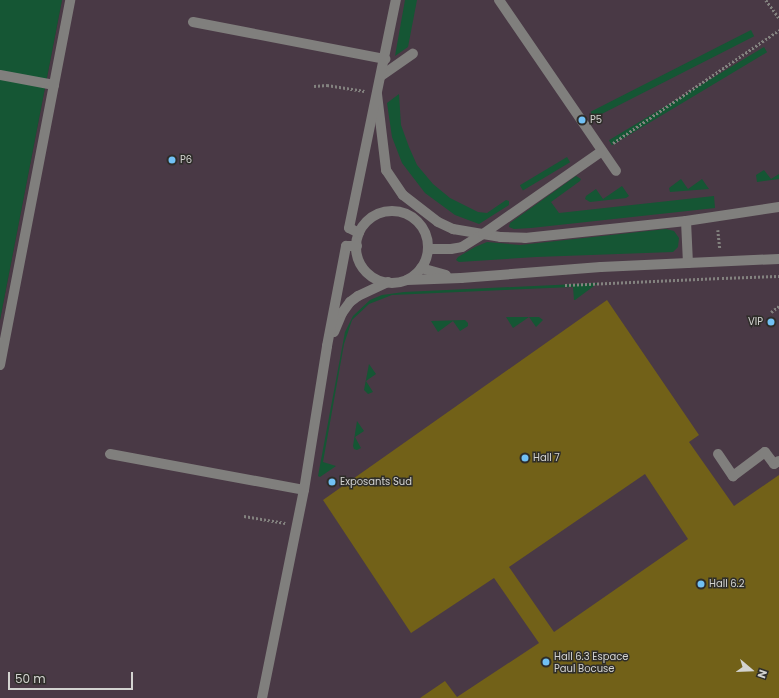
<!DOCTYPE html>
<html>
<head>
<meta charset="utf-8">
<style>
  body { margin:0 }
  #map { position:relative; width:779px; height:698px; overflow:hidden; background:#383733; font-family:Poppins,sans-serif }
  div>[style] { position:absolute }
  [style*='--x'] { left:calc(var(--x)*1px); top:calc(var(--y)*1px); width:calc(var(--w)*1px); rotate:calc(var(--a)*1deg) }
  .commercial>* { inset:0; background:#493945 }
  .green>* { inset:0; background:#155634; transform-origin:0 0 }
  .building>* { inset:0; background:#726118 }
  .path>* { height:2.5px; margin-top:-1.25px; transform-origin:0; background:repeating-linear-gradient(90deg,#83827f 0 2px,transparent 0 4px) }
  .minor>* { height:10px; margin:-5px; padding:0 5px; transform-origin:5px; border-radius:5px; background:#807f7d }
  .minor>.ring { margin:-5px; padding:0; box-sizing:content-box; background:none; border:10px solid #807f7d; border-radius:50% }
  .dots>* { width:11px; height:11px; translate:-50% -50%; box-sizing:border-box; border:2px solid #2e2d29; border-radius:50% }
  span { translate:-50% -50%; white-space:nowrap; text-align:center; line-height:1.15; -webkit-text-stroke:3px #2e2d29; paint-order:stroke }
  .poi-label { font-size:10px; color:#d3d3d0 }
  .left { translate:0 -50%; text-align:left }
  .right { translate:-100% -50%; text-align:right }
  .north { position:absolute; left:731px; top:650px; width:40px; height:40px; -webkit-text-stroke:3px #2e2d29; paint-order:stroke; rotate:109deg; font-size:11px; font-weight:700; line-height:16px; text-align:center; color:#d3d3d0 }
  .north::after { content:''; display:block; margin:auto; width:14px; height:18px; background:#d3d3d0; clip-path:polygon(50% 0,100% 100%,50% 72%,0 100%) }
  .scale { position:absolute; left:8px; top:672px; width:125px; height:18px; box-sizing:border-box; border:2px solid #d3d3d0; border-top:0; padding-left:5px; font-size:12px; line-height:14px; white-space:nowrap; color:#d3d3d0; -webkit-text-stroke:3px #2e2d29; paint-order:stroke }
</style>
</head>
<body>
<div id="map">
  <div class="commercial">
    <i style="clip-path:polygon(62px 0,779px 0,779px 698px,0 698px,0 320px)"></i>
  </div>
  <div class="green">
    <i style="clip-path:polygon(0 0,62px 0,0 320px)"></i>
    <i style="clip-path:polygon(405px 0,417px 0,408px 47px,395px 56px)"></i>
    <i style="left:751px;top:30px;width:7px;height:180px;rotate:63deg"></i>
    <i style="left:764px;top:47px;width:6px;height:181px;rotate:59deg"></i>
    <i style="clip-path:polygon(399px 94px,401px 125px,409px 147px,417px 165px,433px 184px,450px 198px,478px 212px,487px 213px,506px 200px,509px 201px,509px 205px,479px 224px,455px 215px,425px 193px,402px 163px,392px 137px,387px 103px)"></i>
    <i style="left:567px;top:157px;width:6px;height:55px;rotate:59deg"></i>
    <i style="clip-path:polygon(764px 170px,771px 179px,779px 174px,779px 179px,757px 182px,756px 175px)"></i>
    <i style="clip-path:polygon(576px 176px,581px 179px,580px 181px,551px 202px,559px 213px,714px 196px,715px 208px,531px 228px,514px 229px,509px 227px,510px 223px)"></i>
    <i style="clip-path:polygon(681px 179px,688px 189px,702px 179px,709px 189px,670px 192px,669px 188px)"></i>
    <i style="clip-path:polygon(622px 186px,629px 196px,626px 198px,590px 202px,585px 199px,586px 196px,596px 189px,603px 199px)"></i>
    <i style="clip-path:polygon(666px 229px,674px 231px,679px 238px,678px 247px,673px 252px,536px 257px,459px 262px,456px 260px,458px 257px,475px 247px,487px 242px,520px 245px)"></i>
    <i style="clip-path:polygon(598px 283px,575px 300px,574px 300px,573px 287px,392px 295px,369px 304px,352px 320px,344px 344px,323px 462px,336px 466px,320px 477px,318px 476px,345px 332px,353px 316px,370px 300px,382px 295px,404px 292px)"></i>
    <i style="clip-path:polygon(506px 317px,539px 317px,543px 320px,536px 327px,529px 317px,513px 328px)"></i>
    <i style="clip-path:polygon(465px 320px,468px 323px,468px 326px,460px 331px,453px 321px,438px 332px,431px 321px)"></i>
    <i style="clip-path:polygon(369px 364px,376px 374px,366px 381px,373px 392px,368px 394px,364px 390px)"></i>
    <i style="clip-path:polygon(357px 421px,364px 431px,355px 437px,361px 448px,357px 450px,354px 449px,353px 446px)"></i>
  </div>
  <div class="building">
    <i style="clip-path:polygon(evenodd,607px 300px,699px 435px,689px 442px,734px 506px,779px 475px,779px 698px,420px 698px,445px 681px,457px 697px,539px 643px,494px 578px,411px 633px,323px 500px,607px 300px,645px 474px,688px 539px,554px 632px,509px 567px,645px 474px)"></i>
  </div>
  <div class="path">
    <i style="--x:766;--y:0;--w:22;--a:54"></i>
    <i style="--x:314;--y:86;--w:13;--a:-4"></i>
    <i style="--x:327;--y:85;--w:38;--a:9"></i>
    <i style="--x:613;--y:143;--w:201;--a:-34.2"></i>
    <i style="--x:718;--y:230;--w:19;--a:84"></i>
    <i style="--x:722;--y:278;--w:57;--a:-2"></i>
    <i style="--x:565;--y:285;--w:156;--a:-2.6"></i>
    <i style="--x:771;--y:312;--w:10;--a:-37"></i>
    <i style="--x:244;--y:516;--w:42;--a:9.7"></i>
  </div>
  <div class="minor">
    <i style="--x:499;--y:0;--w:207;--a:55.6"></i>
    <i style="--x:193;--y:22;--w:196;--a:10.9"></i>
    <i style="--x:0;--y:75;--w:55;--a:10.5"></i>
    <i style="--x:381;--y:76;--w:39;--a:-35"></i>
    <i style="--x:377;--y:94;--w:77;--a:83.2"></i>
    <i style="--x:386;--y:170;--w:30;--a:56"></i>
    <i style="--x:403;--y:195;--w:44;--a:37.6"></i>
    <i style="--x:438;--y:222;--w:17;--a:25"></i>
    <i style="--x:453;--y:229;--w:49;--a:9.5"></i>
    <i style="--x:501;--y:237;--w:24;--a:2"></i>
    <i style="--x:525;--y:238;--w:162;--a:-6"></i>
    <i style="--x:686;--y:221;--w:94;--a:-8.6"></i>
    <i class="ring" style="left:356px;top:211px;width:62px;height:62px"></i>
    <i style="--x:686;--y:221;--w:42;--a:87.3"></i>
    <i style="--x:359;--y:233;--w:11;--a:-153"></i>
    <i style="--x:349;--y:228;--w:233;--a:-78.4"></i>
    <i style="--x:428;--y:249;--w:23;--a:0"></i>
    <i style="--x:451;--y:249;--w:11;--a:-10"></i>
    <i style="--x:462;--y:247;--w:25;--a:-32"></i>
    <i style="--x:483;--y:234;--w:145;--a:-34.9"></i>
    <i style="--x:421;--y:268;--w:26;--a:16"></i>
    <i style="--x:407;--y:280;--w:54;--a:-2.1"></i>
    <i style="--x:461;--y:278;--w:140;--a:-4.5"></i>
    <i style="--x:601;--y:267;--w:178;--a:-2.6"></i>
    <i style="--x:334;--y:332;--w:21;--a:-67"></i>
    <i style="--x:342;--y:313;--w:14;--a:-54"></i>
    <i style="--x:350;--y:302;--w:10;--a:-37"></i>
    <i style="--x:358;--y:296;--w:33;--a:-25"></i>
    <i style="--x:0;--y:365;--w:372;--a:-79.1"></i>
    <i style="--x:110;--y:454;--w:197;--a:10.5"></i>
    <i style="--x:718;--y:454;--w:27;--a:56"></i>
    <i style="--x:733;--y:476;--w:40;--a:-37"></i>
    <i style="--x:765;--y:452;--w:15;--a:53"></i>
    <i style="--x:774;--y:464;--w:6;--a:-31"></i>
    <i style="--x:262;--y:698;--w:212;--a:-78.6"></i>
    <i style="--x:304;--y:490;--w:146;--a:-80.9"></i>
    <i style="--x:327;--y:346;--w:102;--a:-79.2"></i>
    <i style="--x:346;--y:246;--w:11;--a:0"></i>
  </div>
  <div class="dots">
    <i style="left:582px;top:120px;background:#71c1f5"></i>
    <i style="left:172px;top:160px;background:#71c1f5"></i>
    <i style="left:771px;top:322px;background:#71c1f5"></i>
    <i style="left:525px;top:458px;background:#71c1f5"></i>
    <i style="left:332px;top:482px;background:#71c1f5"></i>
    <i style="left:701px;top:584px;background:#71c1f5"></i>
    <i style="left:546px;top:662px;background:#71c1f5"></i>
  </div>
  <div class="poi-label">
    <span class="left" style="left:590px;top:120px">P5</span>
    <span class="left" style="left:180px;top:160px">P6</span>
    <span class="right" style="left:763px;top:322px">VIP</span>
    <span class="left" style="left:533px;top:458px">Hall 7</span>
    <span class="left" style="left:340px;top:482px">Exposants Sud</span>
    <span class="left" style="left:709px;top:584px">Hall 6.2</span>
    <span class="left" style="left:554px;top:662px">Hall 6.3 Espace<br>Paul Bocuse</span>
  </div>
  <div class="north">N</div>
  <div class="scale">50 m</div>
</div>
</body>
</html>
